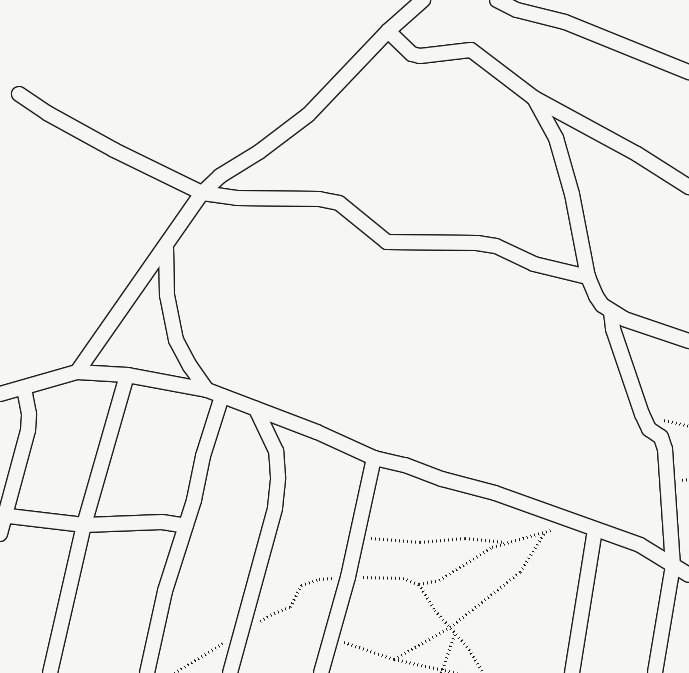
<!DOCTYPE html>
<html>
<head>
<meta charset="utf-8">
<style>
  body { margin:0 }
  #map { position:relative; width:689px; height:673px; overflow:hidden; background:#f6f6f2; font-family:"Balsamiq Sans",sans-serif }
  div>[style] { position:absolute }
  [style*='--x'] { left:calc(var(--x)*1px); top:calc(var(--y)*1px); width:calc(var(--w)*1px); rotate:calc(var(--a)*1deg) }
  .path>* { height:2.5px; margin-top:-1.25px; transform-origin:0; background:repeating-linear-gradient(90deg,#1c1c1c 0 1px,transparent 0 4px) }
  .roads { filter:drop-shadow(1px 0 #1c1c1c) drop-shadow(-1px 0 #1c1c1c) drop-shadow(0 1px #1c1c1c) drop-shadow(0 -1px #1c1c1c) }
  .minor>* { height:14px; margin:-7px; padding:0 7px; transform-origin:7px; border-radius:7px; background:#f6f6f2 }
  span { translate:-50% -50%; white-space:nowrap; text-align:center; line-height:1.15; -webkit-text-stroke:4px #f6f6f2; paint-order:stroke }
</style>
</head>
<body>
<div id="map">
  <div class="path">
    <i style="--x:664;--y:420;--w:26;--a:13"></i>
    <i style="--x:682;--y:480;--w:7;--a:-8"></i>
    <i style="--x:371;--y:538;--w:49;--a:4.7"></i>
    <i style="--x:420;--y:542;--w:45;--a:-5.1"></i>
    <i style="--x:465;--y:538;--w:40;--a:5.7"></i>
    <i style="--x:363;--y:577;--w:40;--a:1.4"></i>
    <i style="--x:403;--y:578;--w:17;--a:21"></i>
    <i style="--x:419;--y:584;--w:20;--a:-11"></i>
    <i style="--x:439;--y:580;--w:62;--a:-31.9"></i>
    <i style="--x:492;--y:547;--w:61;--a:-16.1"></i>
    <i style="--x:419;--y:584;--w:31;--a:58"></i>
    <i style="--x:435;--y:610;--w:48;--a:48.4"></i>
    <i style="--x:467;--y:646;--w:32;--a:58"></i>
    <i style="--x:260;--y:621;--w:16;--a:-30"></i>
    <i style="--x:274;--y:613;--w:17;--a:-21"></i>
    <i style="--x:290;--y:607;--w:25;--a:-63"></i>
    <i style="--x:301;--y:585;--w:19;--a:-18"></i>
    <i style="--x:319;--y:579;--w:13;--a:-4"></i>
    <i style="--x:344;--y:642;--w:53;--a:18.8"></i>
    <i style="--x:394;--y:659;--w:65;--a:12.5"></i>
    <i style="--x:394;--y:659;--w:64;--a:-29.7"></i>
    <i style="--x:450;--y:627;--w:89;--a:-38.2"></i>
    <i style="--x:520;--y:572;--w:46;--a:-58.4"></i>
    <i style="--x:174;--y:673;--w:57;--a:-31.5"></i>
    <i style="--x:441;--y:673;--w:42;--a:-70.7"></i>
  </div>
  <div class="roads">
    <div class="minor">
      <i style="--x:497;--y:0;--w:22;--a:27"></i>
      <i style="--x:517;--y:10;--w:49;--a:14"></i>
      <i style="--x:565;--y:22;--w:134;--a:22"></i>
      <i style="--x:388;--y:31;--w:33;--a:44"></i>
      <i style="--x:412;--y:54;--w:8;--a:14"></i>
      <i style="--x:420;--y:56;--w:51;--a:-6.7"></i>
      <i style="--x:471;--y:50;--w:79;--a:37.3"></i>
      <i style="--x:534;--y:98;--w:117;--a:28.5"></i>
      <i style="--x:637;--y:154;--w:62;--a:32.4"></i>
      <i style="--x:19;--y:94;--w:34;--a:34"></i>
      <i style="--x:47;--y:113;--w:77;--a:28.9"></i>
      <i style="--x:114;--y:150;--w:98;--a:26"></i>
      <i style="--x:202;--y:193;--w:35;--a:8"></i>
      <i style="--x:237;--y:198;--w:82;--a:0.7"></i>
      <i style="--x:319;--y:199;--w:20;--a:11"></i>
      <i style="--x:339;--y:203;--w:62;--a:39.1"></i>
      <i style="--x:387;--y:242;--w:90;--a:0.6"></i>
      <i style="--x:477;--y:243;--w:19;--a:9"></i>
      <i style="--x:496;--y:246;--w:42;--a:25.3"></i>
      <i style="--x:534;--y:264;--w:56;--a:13.5"></i>
      <i style="--x:534;--y:98;--w:46;--a:61.2"></i>
      <i style="--x:556;--y:138;--w:58;--a:74.1"></i>
      <i style="--x:572;--y:194;--w:85;--a:79.1"></i>
      <i style="--x:588;--y:277;--w:21;--a:67"></i>
      <i style="--x:596;--y:296;--w:11;--a:56"></i>
      <i style="--x:602;--y:305;--w:26;--a:32"></i>
      <i style="--x:624;--y:319;--w:69;--a:18.7"></i>
      <i style="--x:166;--y:247;--w:48;--a:88.8"></i>
      <i style="--x:167;--y:295;--w:46;--a:78.7"></i>
      <i style="--x:176;--y:340;--w:30;--a:62"></i>
      <i style="--x:190;--y:366;--w:29;--a:55"></i>
      <i style="--x:611;--y:312;--w:17;--a:83"></i>
      <i style="--x:613;--y:329;--w:90;--a:71.2"></i>
      <i style="--x:642;--y:414;--w:17;--a:65"></i>
      <i style="--x:649;--y:429;--w:14;--a:34"></i>
      <i style="--x:661;--y:437;--w:13;--a:72"></i>
      <i style="--x:665;--y:449;--w:116;--a:86.1"></i>
      <i style="--x:673;--y:565;--w:109;--a:99.5"></i>
      <i style="--x:77;--y:372;--w:50;--a:3.4"></i>
      <i style="--x:127;--y:375;--w:81;--a:10.6"></i>
      <i style="--x:207;--y:390;--w:118;--a:20.9"></i>
      <i style="--x:317;--y:432;--w:63;--a:24.5"></i>
      <i style="--x:374;--y:458;--w:32;--a:13"></i>
      <i style="--x:405;--y:465;--w:40;--a:21"></i>
      <i style="--x:442;--y:479;--w:55;--a:14.8"></i>
      <i style="--x:495;--y:493;--w:154;--a:19.7"></i>
      <i style="--x:640;--y:545;--w:57;--a:31.5"></i>
      <i style="--x:0;--y:394;--w:80;--a:-15.9"></i>
      <i style="--x:77;--y:372;--w:218;--a:-55.1"></i>
      <i style="--x:202;--y:193;--w:25;--a:-43"></i>
      <i style="--x:220;--y:176;--w:46;--a:-31.6"></i>
      <i style="--x:259;--y:152;--w:61;--a:-37.1"></i>
      <i style="--x:308;--y:115;--w:116;--a:-46.4"></i>
      <i style="--x:388;--y:31;--w:47;--a:-41.5"></i>
      <i style="--x:0;--y:515;--w:85;--a:6.8"></i>
      <i style="--x:84;--y:525;--w:78;--a:-2.2"></i>
      <i style="--x:162;--y:522;--w:24;--a:9"></i>
      <i style="--x:0;--y:534;--w:108;--a:-74.9"></i>
      <i style="--x:28;--y:430;--w:16;--a:-86"></i>
      <i style="--x:29;--y:414;--w:26;--a:-101"></i>
      <i style="--x:50;--y:673;--w:152;--a:-77.1"></i>
      <i style="--x:84;--y:525;--w:156;--a:-74"></i>
      <i style="--x:147;--y:673;--w:84;--a:-77.6"></i>
      <i style="--x:165;--y:591;--w:96;--a:-72.3"></i>
      <i style="--x:194;--y:500;--w:45;--a:-78.4"></i>
      <i style="--x:203;--y:456;--w:63;--a:-72.4"></i>
      <i style="--x:230;--y:673;--w:171;--a:-74.7"></i>
      <i style="--x:275;--y:508;--w:31;--a:-84"></i>
      <i style="--x:278;--y:477;--w:26;--a:-94"></i>
      <i style="--x:276;--y:451;--w:47;--a:-115.5"></i>
      <i style="--x:321;--y:673;--w:100;--a:-74.3"></i>
      <i style="--x:348;--y:577;--w:122;--a:-77.7"></i>
      <i style="--x:572;--y:673;--w:145;--a:-80.9"></i>
    </div>
  </div>
</div>
</body>
</html>
